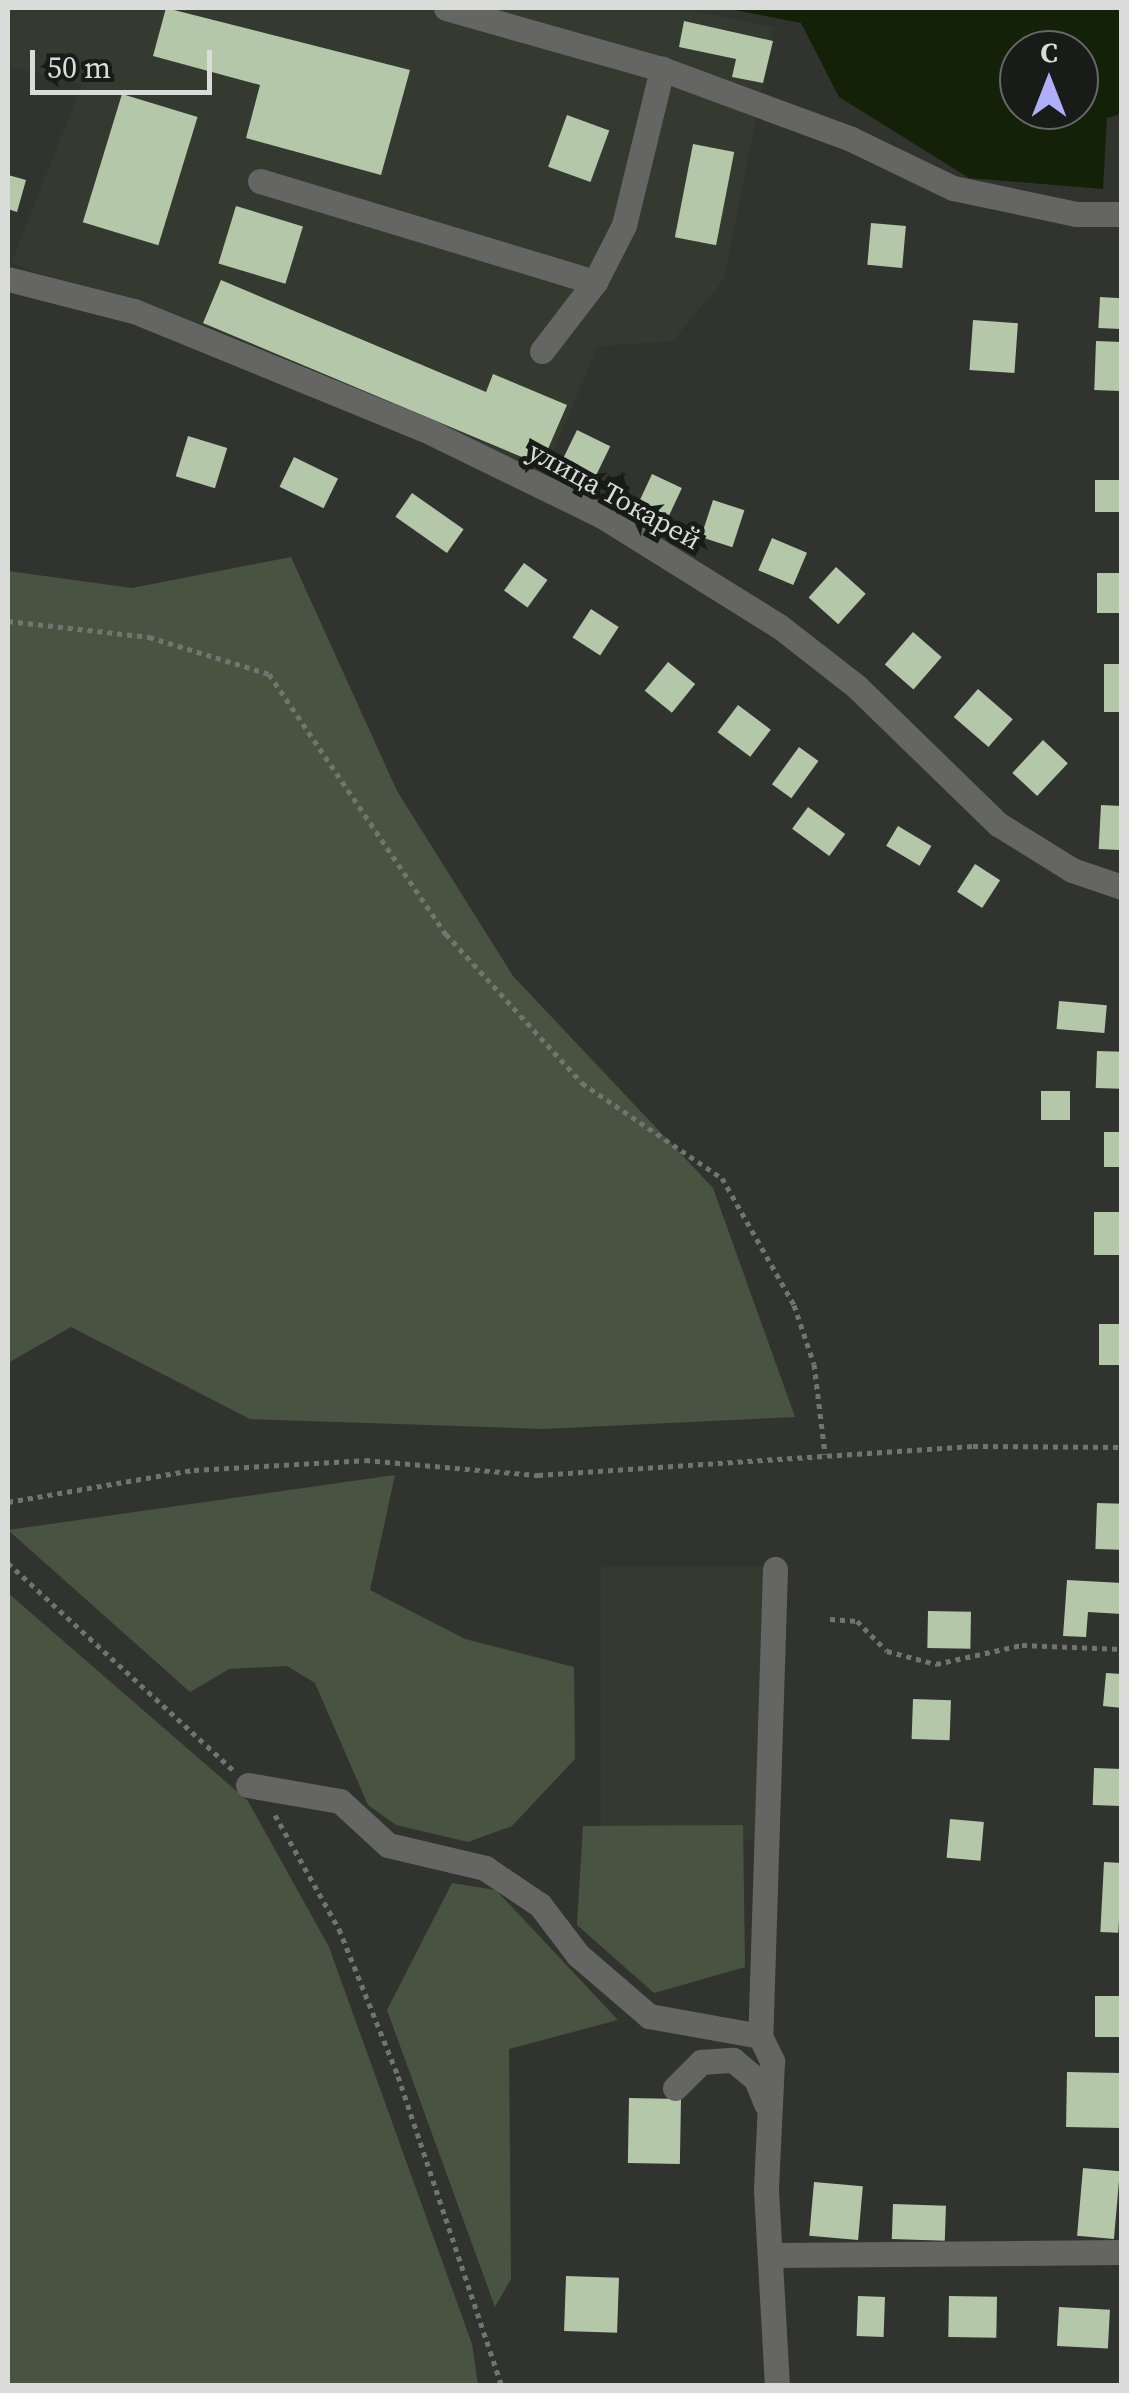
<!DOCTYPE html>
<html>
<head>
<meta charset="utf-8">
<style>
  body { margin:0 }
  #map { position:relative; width:1129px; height:2393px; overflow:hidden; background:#31332f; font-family:"Source Serif 4",serif }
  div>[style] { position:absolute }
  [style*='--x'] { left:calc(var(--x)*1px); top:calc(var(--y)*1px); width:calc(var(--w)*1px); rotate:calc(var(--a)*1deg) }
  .built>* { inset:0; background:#343a30; transform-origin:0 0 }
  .green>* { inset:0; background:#485441 }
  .water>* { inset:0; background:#132109 }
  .building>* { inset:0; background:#b4c7a9; transform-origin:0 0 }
  .path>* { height:5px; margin-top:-2.5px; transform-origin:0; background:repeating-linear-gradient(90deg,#727470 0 5px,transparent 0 10px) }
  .minor>* { height:25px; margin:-12.5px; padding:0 12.5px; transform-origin:12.5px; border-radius:12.5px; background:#656664 }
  span { translate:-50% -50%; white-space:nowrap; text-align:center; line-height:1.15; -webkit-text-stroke:10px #191b19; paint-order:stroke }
  .street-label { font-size:28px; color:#dadcd9 }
  .frame { position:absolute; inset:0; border:10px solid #dadcd9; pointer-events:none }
  .north { position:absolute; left:999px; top:30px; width:100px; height:100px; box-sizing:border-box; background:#191b19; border:2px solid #666866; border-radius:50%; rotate:0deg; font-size:28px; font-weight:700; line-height:40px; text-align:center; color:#dadcd9 }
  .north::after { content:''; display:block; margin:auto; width:35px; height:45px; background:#afaefa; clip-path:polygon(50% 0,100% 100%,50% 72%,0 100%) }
  .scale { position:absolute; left:30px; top:50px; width:182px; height:45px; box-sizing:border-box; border:5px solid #dadcd9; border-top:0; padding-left:12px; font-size:30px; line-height:35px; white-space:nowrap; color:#dadcd9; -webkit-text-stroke:8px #191b19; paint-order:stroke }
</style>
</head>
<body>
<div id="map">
  <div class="built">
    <i style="clip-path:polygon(8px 8px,679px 8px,774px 27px,724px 279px,673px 341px,598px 346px,544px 473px,11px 263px,82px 85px,8px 66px)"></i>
    <i style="left:763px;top:1567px;width:273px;height:162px;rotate:90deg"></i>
  </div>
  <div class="green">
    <i style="clip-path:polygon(291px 557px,397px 791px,513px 976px,713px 1188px,795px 1417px,544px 1429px,250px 1419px,71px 1327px,8px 1363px,8px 571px,132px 588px)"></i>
    <i style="clip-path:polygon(395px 1475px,370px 1590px,465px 1639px,574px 1667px,575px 1759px,512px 1826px,468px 1842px,396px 1825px,368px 1805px,315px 1683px,287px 1666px,229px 1669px,190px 1692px,8px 1530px)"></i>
    <i style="clip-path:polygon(8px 1593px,248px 1801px,329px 1947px,472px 2344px,478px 2385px,8px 2385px)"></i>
    <i style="clip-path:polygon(743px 1825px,745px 1967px,654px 1993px,577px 1925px,583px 1826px)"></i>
    <i style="clip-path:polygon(452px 1883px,496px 1890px,618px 2020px,509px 2049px,511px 2279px,495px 2307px,387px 2010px)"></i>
  </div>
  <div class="water">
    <i style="clip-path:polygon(evenodd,724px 8px,1121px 8px,1121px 114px,1107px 118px,1103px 189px,969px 178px,839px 97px,801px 23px,724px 8px,1019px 50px,1079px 50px,1079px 110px,1019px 110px,1019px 50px)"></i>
  </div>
  <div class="building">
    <i style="clip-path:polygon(166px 8px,410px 70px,381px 175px,246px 138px,260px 85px,153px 56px)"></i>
    <i style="clip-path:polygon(684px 21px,773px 41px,763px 83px,732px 77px,736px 59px,679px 47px)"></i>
    <i style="left:122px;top:94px;width:79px;height:134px;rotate:17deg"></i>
    <i style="left:567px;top:115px;width:45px;height:55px;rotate:20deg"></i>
    <i style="left:693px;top:144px;width:42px;height:95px;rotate:11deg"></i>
    <i style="clip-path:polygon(8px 175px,26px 180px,17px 212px,8px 209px)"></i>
    <i style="left:236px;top:206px;width:70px;height:60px;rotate:17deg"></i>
    <i style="left:871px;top:223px;width:35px;height:42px;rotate:5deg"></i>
    <i style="clip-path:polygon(221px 280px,486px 392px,493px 374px,567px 405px,541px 465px,203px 323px)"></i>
    <i style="left:1100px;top:297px;width:22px;height:31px;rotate:3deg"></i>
    <i style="left:973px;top:320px;width:45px;height:50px;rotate:4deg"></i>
    <i style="left:1096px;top:341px;width:26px;height:49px;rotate:2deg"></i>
    <i style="left:577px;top:430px;width:37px;height:45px;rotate:26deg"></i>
    <i style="left:188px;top:436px;width:41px;height:42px;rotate:17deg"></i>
    <i style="left:294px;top:457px;width:49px;height:33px;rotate:26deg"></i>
    <i style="left:652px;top:474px;width:33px;height:38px;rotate:25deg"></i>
    <i style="left:1095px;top:480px;width:27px;height:32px"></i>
    <i style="left:412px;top:493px;width:63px;height:29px;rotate:35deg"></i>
    <i style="left:713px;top:500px;width:33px;height:39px;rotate:18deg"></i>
    <i style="left:772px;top:538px;width:38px;height:35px;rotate:23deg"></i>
    <i style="left:524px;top:563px;width:29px;height:34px;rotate:36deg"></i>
    <i style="left:836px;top:567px;width:40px;height:41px;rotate:42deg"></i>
    <i style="left:1122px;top:573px;width:40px;height:25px;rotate:90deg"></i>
    <i style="left:591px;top:609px;width:33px;height:34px;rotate:33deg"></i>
    <i style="left:913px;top:632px;width:38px;height:43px;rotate:41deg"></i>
    <i style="left:668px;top:662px;width:35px;height:37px;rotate:39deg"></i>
    <i style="left:1122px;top:664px;width:48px;height:18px;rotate:90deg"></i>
    <i style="left:978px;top:689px;width:46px;height:37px;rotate:41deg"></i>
    <i style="left:738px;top:705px;width:41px;height:34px;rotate:37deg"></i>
    <i style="left:1043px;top:740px;width:34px;height:45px;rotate:43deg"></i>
    <i style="left:799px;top:747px;width:24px;height:46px;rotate:36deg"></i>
    <i style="left:1101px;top:805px;width:21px;height:44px;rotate:3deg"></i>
    <i style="left:808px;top:807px;width:46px;height:27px;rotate:36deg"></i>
    <i style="left:898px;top:826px;width:39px;height:23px;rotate:31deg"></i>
    <i style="left:975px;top:864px;width:30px;height:33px;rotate:33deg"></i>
    <i style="left:1059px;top:1001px;width:48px;height:28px;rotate:5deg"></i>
    <i style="left:1097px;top:1051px;width:25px;height:37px;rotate:2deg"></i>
    <i style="left:1041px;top:1091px;width:29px;height:29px"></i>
    <i style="left:1104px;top:1132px;width:18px;height:35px"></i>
    <i style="left:1094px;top:1212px;width:28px;height:43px"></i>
    <i style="left:1099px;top:1324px;width:23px;height:41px"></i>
    <i style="left:1097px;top:1503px;width:25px;height:46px;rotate:2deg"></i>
    <i style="clip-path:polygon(1067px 1580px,1122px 1583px,1122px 1614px,1088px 1612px,1086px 1637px,1063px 1636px)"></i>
    <i style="left:928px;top:1611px;width:43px;height:37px;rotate:1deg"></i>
    <i style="clip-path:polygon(1106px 1673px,1122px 1674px,1122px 1708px,1103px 1706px)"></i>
    <i style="left:913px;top:1699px;width:38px;height:40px;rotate:2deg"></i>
    <i style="left:1094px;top:1768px;width:28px;height:37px;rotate:2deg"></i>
    <i style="left:950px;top:1819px;width:34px;height:39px;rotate:5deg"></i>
    <i style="left:1104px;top:1862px;width:18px;height:70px;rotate:3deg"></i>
    <i style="left:1095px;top:1996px;width:27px;height:41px"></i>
    <i style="left:1067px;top:2072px;width:55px;height:55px;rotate:1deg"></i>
    <i style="left:629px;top:2098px;width:52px;height:65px;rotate:1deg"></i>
    <i style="left:1083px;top:2168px;width:37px;height:68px;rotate:5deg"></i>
    <i style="left:814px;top:2182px;width:49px;height:54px;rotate:5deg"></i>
    <i style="left:893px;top:2204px;width:53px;height:35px;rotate:2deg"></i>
    <i style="left:566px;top:2276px;width:53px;height:55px;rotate:2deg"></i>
    <i style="left:858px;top:2296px;width:27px;height:40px;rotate:2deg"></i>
    <i style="left:949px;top:2296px;width:48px;height:41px;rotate:1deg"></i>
    <i style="left:1059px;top:2307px;width:51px;height:39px;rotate:3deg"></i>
  </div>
  <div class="path">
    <i style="--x:8;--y:621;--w:142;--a:6.5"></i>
    <i style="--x:149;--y:637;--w:126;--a:17.1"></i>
    <i style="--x:269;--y:674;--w:315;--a:55.8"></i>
    <i style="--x:446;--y:934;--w:202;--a:47.6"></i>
    <i style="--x:582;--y:1083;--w:169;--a:34.2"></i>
    <i style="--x:722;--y:1178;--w:146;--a:60.4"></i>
    <i style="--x:794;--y:1305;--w:62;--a:71.3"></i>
    <i style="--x:814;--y:1364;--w:91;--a:83"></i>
    <i style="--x:8;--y:1502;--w:189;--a:-9.8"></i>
    <i style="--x:194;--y:1470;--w:171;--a:-3.3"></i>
    <i style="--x:365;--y:1460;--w:174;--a:5"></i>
    <i style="--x:538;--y:1475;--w:436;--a:-3.8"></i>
    <i style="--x:973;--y:1446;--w:149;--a:0.4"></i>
    <i style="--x:8;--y:1563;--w:306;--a:42.6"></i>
    <i style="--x:830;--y:1619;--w:27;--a:4"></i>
    <i style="--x:857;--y:1621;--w:42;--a:45"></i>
    <i style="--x:887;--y:1651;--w:51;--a:14.9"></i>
    <i style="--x:936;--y:1664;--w:88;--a:-12.5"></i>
    <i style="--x:1022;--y:1645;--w:100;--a:2.3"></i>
    <i style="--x:275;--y:1815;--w:131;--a:60.7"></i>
    <i style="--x:339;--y:1929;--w:158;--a:68.1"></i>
    <i style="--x:398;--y:2076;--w:327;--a:71.5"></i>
  </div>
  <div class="minor">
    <i style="--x:446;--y:8;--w:224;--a:15.8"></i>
    <i style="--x:260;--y:181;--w:350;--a:16.8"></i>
    <i style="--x:8;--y:279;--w:130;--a:14.3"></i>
    <i style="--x:134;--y:311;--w:320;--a:22.2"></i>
    <i style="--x:430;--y:432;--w:191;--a:26"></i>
    <i style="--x:602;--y:516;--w:208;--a:31.9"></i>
    <i style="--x:779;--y:626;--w:99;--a:38"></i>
    <i style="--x:857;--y:687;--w:197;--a:44.2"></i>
    <i style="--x:998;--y:824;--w:87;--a:31.9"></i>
    <i style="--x:1072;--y:870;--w:53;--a:18.8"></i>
    <i style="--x:542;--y:351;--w:87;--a:-52.5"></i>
    <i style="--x:595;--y:282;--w:64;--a:-63"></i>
    <i style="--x:624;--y:225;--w:161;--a:-76.3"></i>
    <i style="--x:662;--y:69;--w:202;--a:20.3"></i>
    <i style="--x:851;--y:139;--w:113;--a:25.7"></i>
    <i style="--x:953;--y:188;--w:126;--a:11.9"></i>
    <i style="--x:1076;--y:214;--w:46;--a:0"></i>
    <i style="--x:775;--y:1569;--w:467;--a:91.8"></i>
    <i style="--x:760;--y:2036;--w:28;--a:64"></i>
    <i style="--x:772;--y:2061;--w:129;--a:92.7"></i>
    <i style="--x:766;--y:2190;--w:196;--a:86.8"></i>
    <i style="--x:248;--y:1785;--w:93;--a:9.9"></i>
    <i style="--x:340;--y:1801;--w:65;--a:42.5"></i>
    <i style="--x:388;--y:1845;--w:100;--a:13.3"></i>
    <i style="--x:485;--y:1868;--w:66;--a:33.9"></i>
    <i style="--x:540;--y:1905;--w:63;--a:52.8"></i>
    <i style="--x:578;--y:1955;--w:94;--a:40.7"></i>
    <i style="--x:649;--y:2016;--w:113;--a:10.2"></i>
    <i style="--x:675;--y:2088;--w:37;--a:-45"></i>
    <i style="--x:701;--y:2062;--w:32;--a:-4"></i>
    <i style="--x:733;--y:2060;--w:30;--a:40"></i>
    <i style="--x:756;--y:2079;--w:27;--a:68"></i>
    <i style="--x:775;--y:2255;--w:347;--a:-0.5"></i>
  </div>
  <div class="street-label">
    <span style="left:615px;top:495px;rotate:29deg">улица Токарей</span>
  </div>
  <div class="frame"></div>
  <div class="north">С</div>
  <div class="scale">50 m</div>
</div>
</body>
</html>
